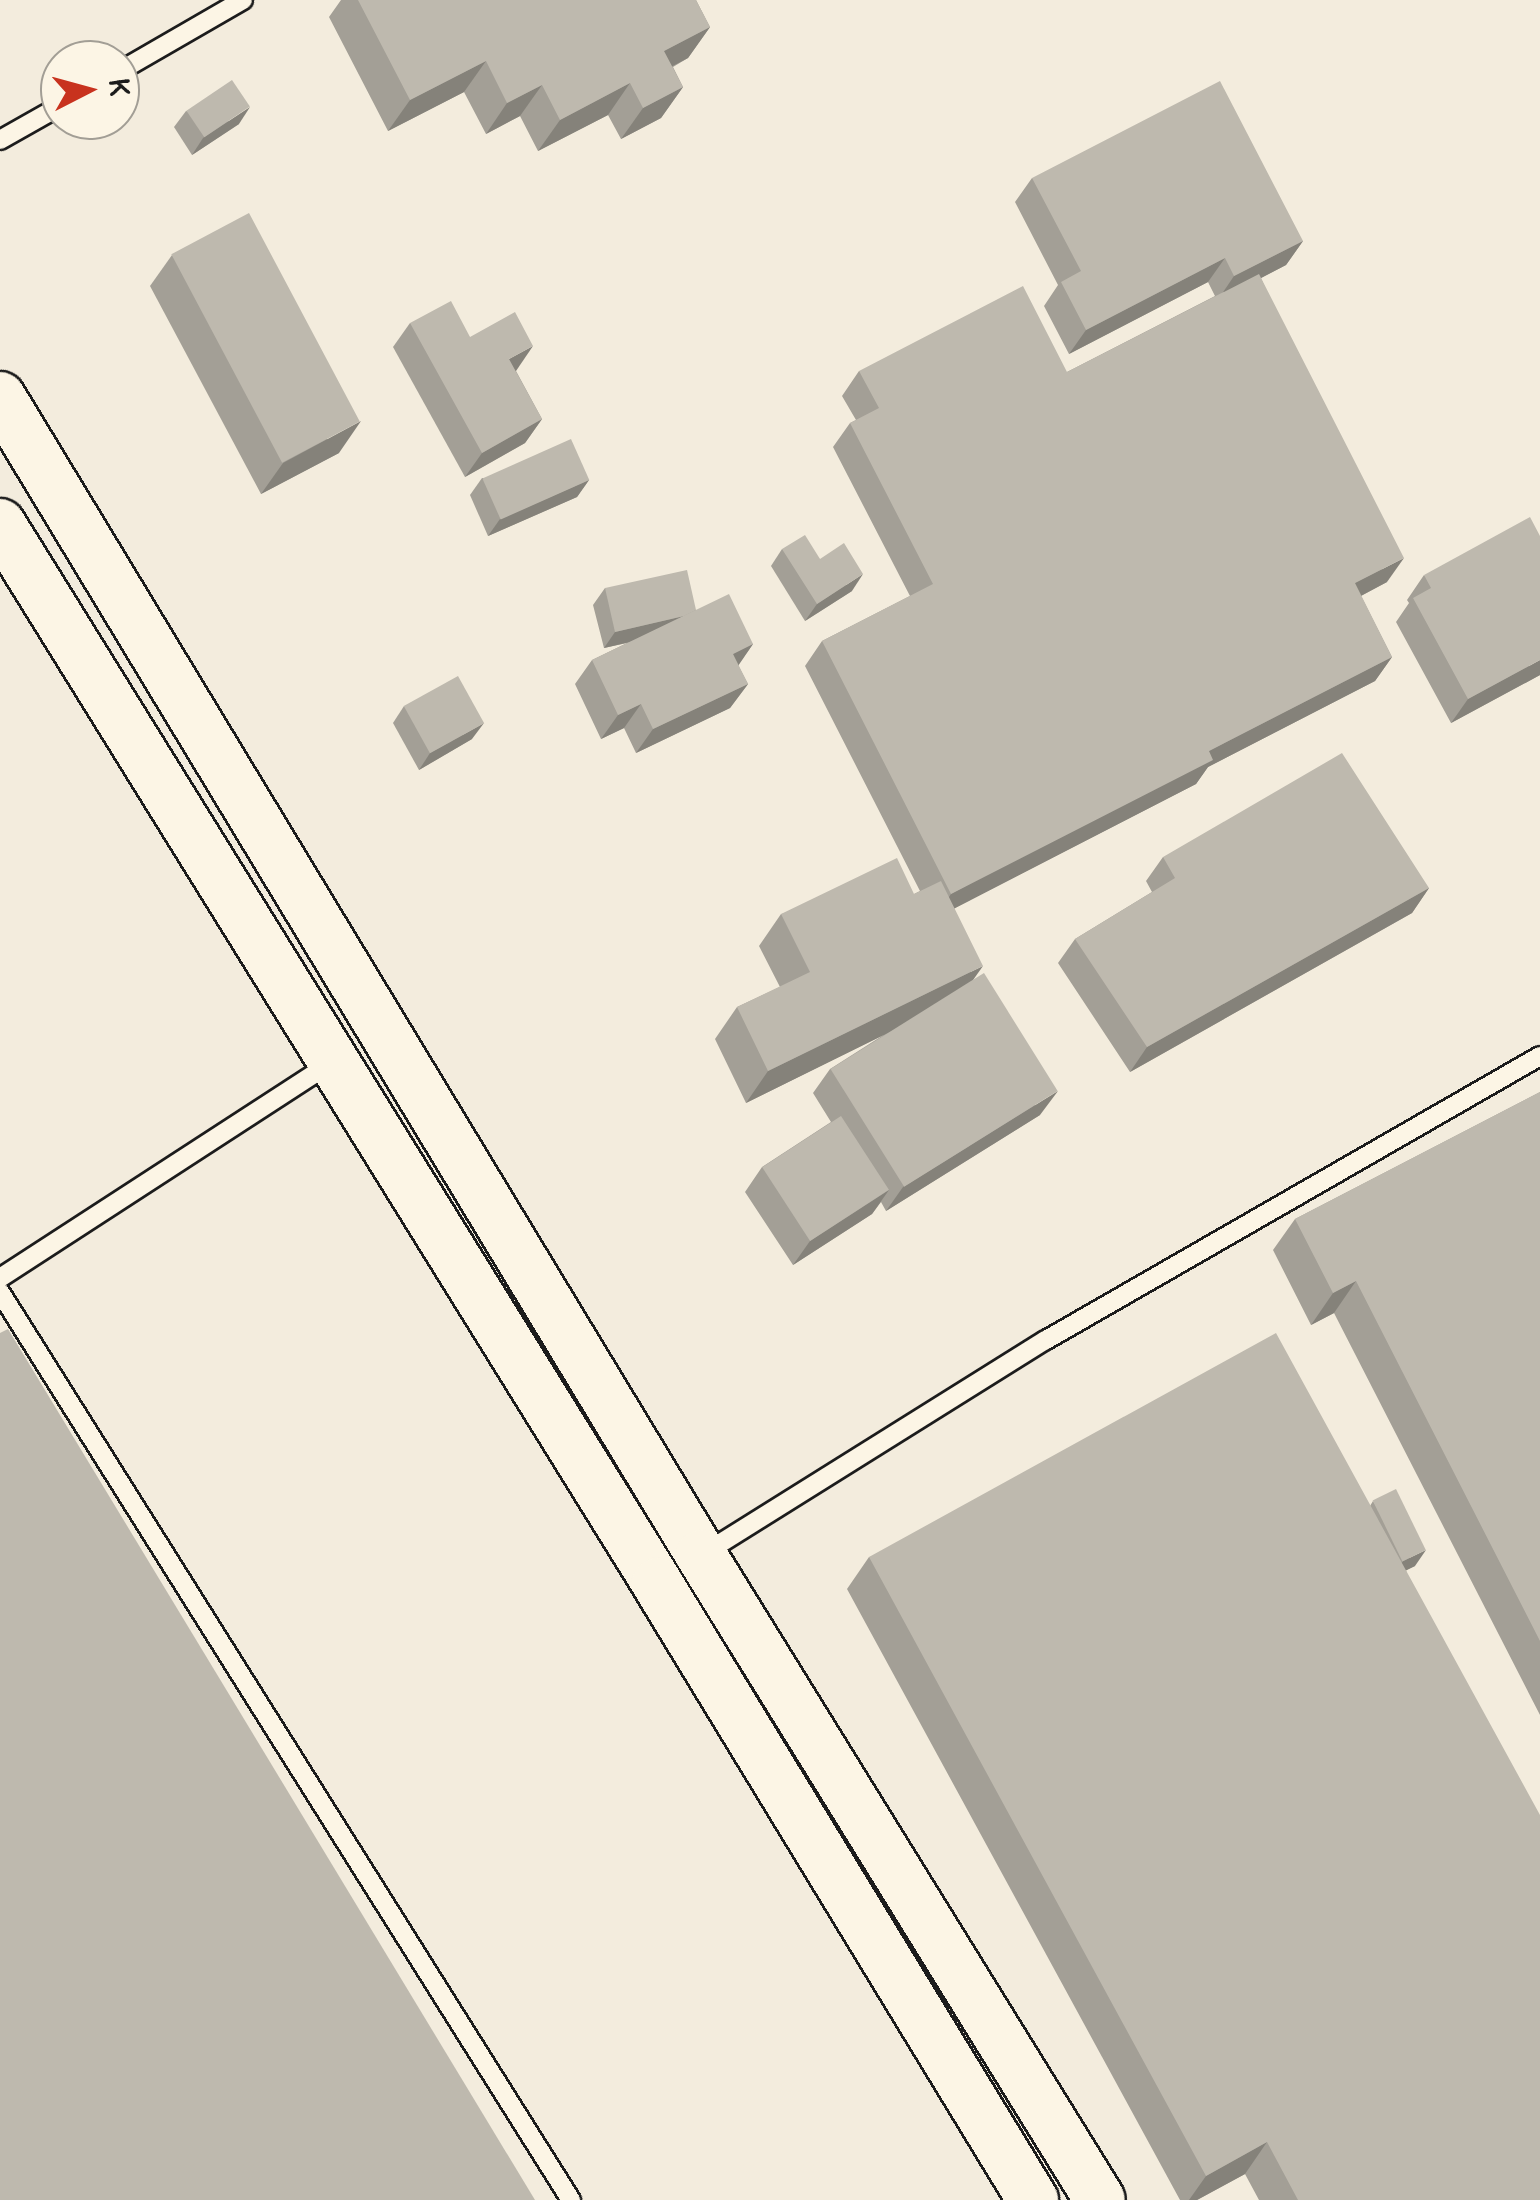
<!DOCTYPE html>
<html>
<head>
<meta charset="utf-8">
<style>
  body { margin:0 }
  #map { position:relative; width:1540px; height:2200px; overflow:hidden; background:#f3ecdd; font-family:Pangolin,sans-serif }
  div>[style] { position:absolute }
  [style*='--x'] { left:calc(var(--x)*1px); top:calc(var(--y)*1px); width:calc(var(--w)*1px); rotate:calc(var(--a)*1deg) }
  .roads { filter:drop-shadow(2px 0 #1c1c1c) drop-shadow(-2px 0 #1c1c1c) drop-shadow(0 2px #1c1c1c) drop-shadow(0 -2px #1c1c1c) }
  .lane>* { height:18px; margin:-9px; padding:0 9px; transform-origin:9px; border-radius:9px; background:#fcf5e5 }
  .secondary>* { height:50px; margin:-25px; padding:0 25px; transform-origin:25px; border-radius:25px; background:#fcf5e5 }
  .wall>* { inset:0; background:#a39f96 }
  .shaded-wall>* { inset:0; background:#85827a }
  .building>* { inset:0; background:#beb9ae; transform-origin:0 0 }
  span { translate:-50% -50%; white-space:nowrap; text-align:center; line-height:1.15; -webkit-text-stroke:9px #fcf5e5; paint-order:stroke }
  .north { position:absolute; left:40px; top:40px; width:100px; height:100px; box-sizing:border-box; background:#fcf5e5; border:2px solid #a29e95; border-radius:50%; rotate:84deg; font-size:28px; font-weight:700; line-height:40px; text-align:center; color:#1c1c1c }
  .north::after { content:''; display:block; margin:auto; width:35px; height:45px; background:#c8321e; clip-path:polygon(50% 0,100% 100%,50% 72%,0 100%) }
</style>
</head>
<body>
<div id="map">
  <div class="roads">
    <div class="lane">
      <i style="--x:120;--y:71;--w:142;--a:-30"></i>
      <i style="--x:0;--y:140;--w:69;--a:-29.5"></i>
      <i style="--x:0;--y:1278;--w:393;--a:-33"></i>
      <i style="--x:0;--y:1292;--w:1073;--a:57.84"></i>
      <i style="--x:703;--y:1554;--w:404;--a:-32"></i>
      <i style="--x:1046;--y:1340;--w:570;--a:-29.89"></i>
    </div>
    <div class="secondary">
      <i style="--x:0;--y:397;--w:1354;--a:58.81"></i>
      <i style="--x:701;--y:1555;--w:758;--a:58.26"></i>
      <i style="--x:0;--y:524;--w:1246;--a:58.18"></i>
      <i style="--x:657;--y:1583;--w:723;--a:58.64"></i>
    </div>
  </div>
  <div class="wall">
    <i style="clip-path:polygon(341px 0,696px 0,710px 27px,688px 58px,673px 67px,683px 87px,661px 118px,621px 139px,608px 115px,538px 151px,520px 116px,486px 134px,464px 92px,388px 131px,329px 17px)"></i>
    <i style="clip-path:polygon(186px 111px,239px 124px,192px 155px,174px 127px)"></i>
    <i style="clip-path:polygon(1032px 178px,1303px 241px,1286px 265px,1261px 278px,1387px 582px,1361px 596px,1392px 657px,1375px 681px,1208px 767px,1196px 784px,954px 908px,973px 980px,1040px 1115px,886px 1211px,881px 1202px,872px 1214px,793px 1265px,745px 1192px,762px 1167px,831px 1122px,813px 1093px,830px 1069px,885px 1034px,746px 1103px,715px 1039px,737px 1007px,780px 987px,759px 946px,781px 914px,914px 894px,920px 891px,805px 666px,822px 641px,910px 596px,833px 447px,850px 423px,856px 420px,842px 396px,859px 371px,1067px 372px,1215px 296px,1208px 282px,1069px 354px,1044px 306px,1058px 285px,1015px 202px)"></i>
    <i style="clip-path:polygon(172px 255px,339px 453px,261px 494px,150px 286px)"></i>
    <i style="clip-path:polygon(410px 323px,470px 337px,516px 371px,542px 419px,525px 443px,465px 477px,393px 347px)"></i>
    <i style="clip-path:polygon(482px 478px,589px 480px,577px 497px,488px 536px,470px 495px)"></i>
    <i style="clip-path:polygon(782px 549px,820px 559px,852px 591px,805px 621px,771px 566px)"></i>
    <i style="clip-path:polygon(1424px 575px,1540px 675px,1451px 723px,1396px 622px,1409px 603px,1407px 600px)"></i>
    <i style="clip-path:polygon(605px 588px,696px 610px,753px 644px,738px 665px,748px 684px,730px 708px,636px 753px,624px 728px,601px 739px,575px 684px,592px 660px,627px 643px,604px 648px,593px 605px)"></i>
    <i style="clip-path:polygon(404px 706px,472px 739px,419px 770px,393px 723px)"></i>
    <i style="clip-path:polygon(1163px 857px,1429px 888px,1412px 913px,1130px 1072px,1058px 963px,1075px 939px,1152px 892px,1146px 881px)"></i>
    <i style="clip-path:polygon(1540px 1092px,1540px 1715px,1334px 1313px,1311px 1325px,1273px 1250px,1295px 1219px)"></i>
    <i style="clip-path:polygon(1373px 1501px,1415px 1566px,1406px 1570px,1540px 2200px,1259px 2200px,1245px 2174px,1197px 2200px,1180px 2200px,847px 1589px,869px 1557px,1370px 1506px)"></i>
  </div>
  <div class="shaded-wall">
    <i style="clip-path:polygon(710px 27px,688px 58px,642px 82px,664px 51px)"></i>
    <i style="clip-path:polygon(486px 61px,464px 92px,388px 131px,410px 100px)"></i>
    <i style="clip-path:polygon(630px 83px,608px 115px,538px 151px,560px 120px)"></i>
    <i style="clip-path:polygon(542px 85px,520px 116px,486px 134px,507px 103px)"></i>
    <i style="clip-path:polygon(683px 87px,661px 118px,621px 139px,643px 108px)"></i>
    <i style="clip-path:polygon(250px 107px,239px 124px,192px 155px,203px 138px)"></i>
    <i style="clip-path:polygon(1303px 241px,1286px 265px,1217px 301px,1234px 276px)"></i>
    <i style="clip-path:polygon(1225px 258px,1208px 282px,1069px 354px,1086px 330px)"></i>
    <i style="clip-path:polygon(533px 346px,516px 371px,492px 384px,509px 359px)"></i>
    <i style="clip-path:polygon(542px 419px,525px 443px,465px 477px,482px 453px)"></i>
    <i style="clip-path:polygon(361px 421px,339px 453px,261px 494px,283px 463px)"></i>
    <i style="clip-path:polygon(589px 480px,577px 497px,488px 536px,500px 519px)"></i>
    <i style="clip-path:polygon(1404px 558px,1387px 582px,1338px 608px,1355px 583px)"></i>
    <i style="clip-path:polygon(863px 574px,852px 591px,805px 621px,817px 604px)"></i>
    <i style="clip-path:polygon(697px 613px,686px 629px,604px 648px,615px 632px)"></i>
    <i style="clip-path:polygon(753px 644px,736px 669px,733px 654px)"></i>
    <i style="clip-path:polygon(1392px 657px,1375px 681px,1208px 767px,1196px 784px,934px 919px,951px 894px,1209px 751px)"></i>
    <i style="clip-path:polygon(1540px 660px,1540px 675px,1451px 723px,1468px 699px)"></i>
    <i style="clip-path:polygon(748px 684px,730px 708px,636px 753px,653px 729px)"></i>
    <i style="clip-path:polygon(641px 704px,624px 728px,601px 739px,618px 715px)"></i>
    <i style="clip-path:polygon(484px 723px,472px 739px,419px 770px,430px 753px)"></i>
    <i style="clip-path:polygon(1429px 888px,1412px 913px,1130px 1072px,1147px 1047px)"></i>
    <i style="clip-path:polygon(983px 966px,961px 997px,746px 1103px,768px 1071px)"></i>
    <i style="clip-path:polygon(1058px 1091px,1040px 1115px,886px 1211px,903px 1187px)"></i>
    <i style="clip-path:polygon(889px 1190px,872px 1214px,793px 1265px,810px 1241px)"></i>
    <i style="clip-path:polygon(1356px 1281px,1334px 1313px,1311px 1325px,1333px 1293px)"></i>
    <i style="clip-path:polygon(1426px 1550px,1415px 1566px,1391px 1578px,1403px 1561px)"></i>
    <i style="clip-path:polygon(1267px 2142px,1245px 2174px,1197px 2200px,1189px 2200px,1206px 2176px)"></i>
  </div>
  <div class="building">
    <i style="clip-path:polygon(358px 0,696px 0,710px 27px,664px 51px,683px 87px,643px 108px,630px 83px,560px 120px,542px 85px,507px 103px,486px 61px,410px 100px)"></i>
    <i style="left:232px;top:80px;width:32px;height:55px;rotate:56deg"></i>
    <i style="clip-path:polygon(1220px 81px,1303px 241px,1234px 276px,1225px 258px,1086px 330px,1061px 282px,1081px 271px,1032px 178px)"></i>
    <i style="left:249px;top:213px;width:236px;height:88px;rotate:62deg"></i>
    <i style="clip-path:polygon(1259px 274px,1404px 558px,1355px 583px,1392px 657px,1209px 751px,1213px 760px,951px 894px,822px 641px,933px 584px,850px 423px,879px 408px,859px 371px,1023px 286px,1067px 372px)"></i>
    <i style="clip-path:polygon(451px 301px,470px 337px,515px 312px,533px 346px,509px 359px,542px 419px,482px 453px,410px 323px)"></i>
    <i style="left:571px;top:439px;width:45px;height:97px;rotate:66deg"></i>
    <i style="clip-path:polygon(1530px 517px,1540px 536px,1540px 660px,1468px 699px,1413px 598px,1431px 588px,1424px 575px)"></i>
    <i style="clip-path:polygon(805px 535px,820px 559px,844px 543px,863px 574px,817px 604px,782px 549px)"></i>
    <i style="clip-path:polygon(687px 570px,696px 610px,684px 616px,615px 632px,605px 588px)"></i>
    <i style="clip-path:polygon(729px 594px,753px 644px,733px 654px,748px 684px,653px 729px,641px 704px,618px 715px,592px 660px)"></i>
    <i style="left:458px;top:676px;width:54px;height:62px;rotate:61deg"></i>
    <i style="clip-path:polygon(1342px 753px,1429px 888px,1147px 1047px,1075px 939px,1175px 878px,1163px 857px)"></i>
    <i style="clip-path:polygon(897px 858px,914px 894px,941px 881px,983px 966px,768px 1071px,737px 1007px,810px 972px,781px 914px)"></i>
    <i style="left:984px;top:973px;width:139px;height:181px;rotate:58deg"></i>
    <i style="clip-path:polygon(1540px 1092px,1540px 1641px,1356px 1281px,1333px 1293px,1295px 1219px)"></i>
    <i style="left:841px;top:1116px;width:88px;height:94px;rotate:57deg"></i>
    <i style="clip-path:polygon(8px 1329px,535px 2200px,0 2200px,0 1333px)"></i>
    <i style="clip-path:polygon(1276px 1333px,1540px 1815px,1540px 2200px,1298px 2200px,1267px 2142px,1206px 2176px,869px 1557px)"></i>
    <i style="left:1396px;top:1489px;width:68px;height:26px;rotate:64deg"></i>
  </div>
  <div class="north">K</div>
</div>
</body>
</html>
